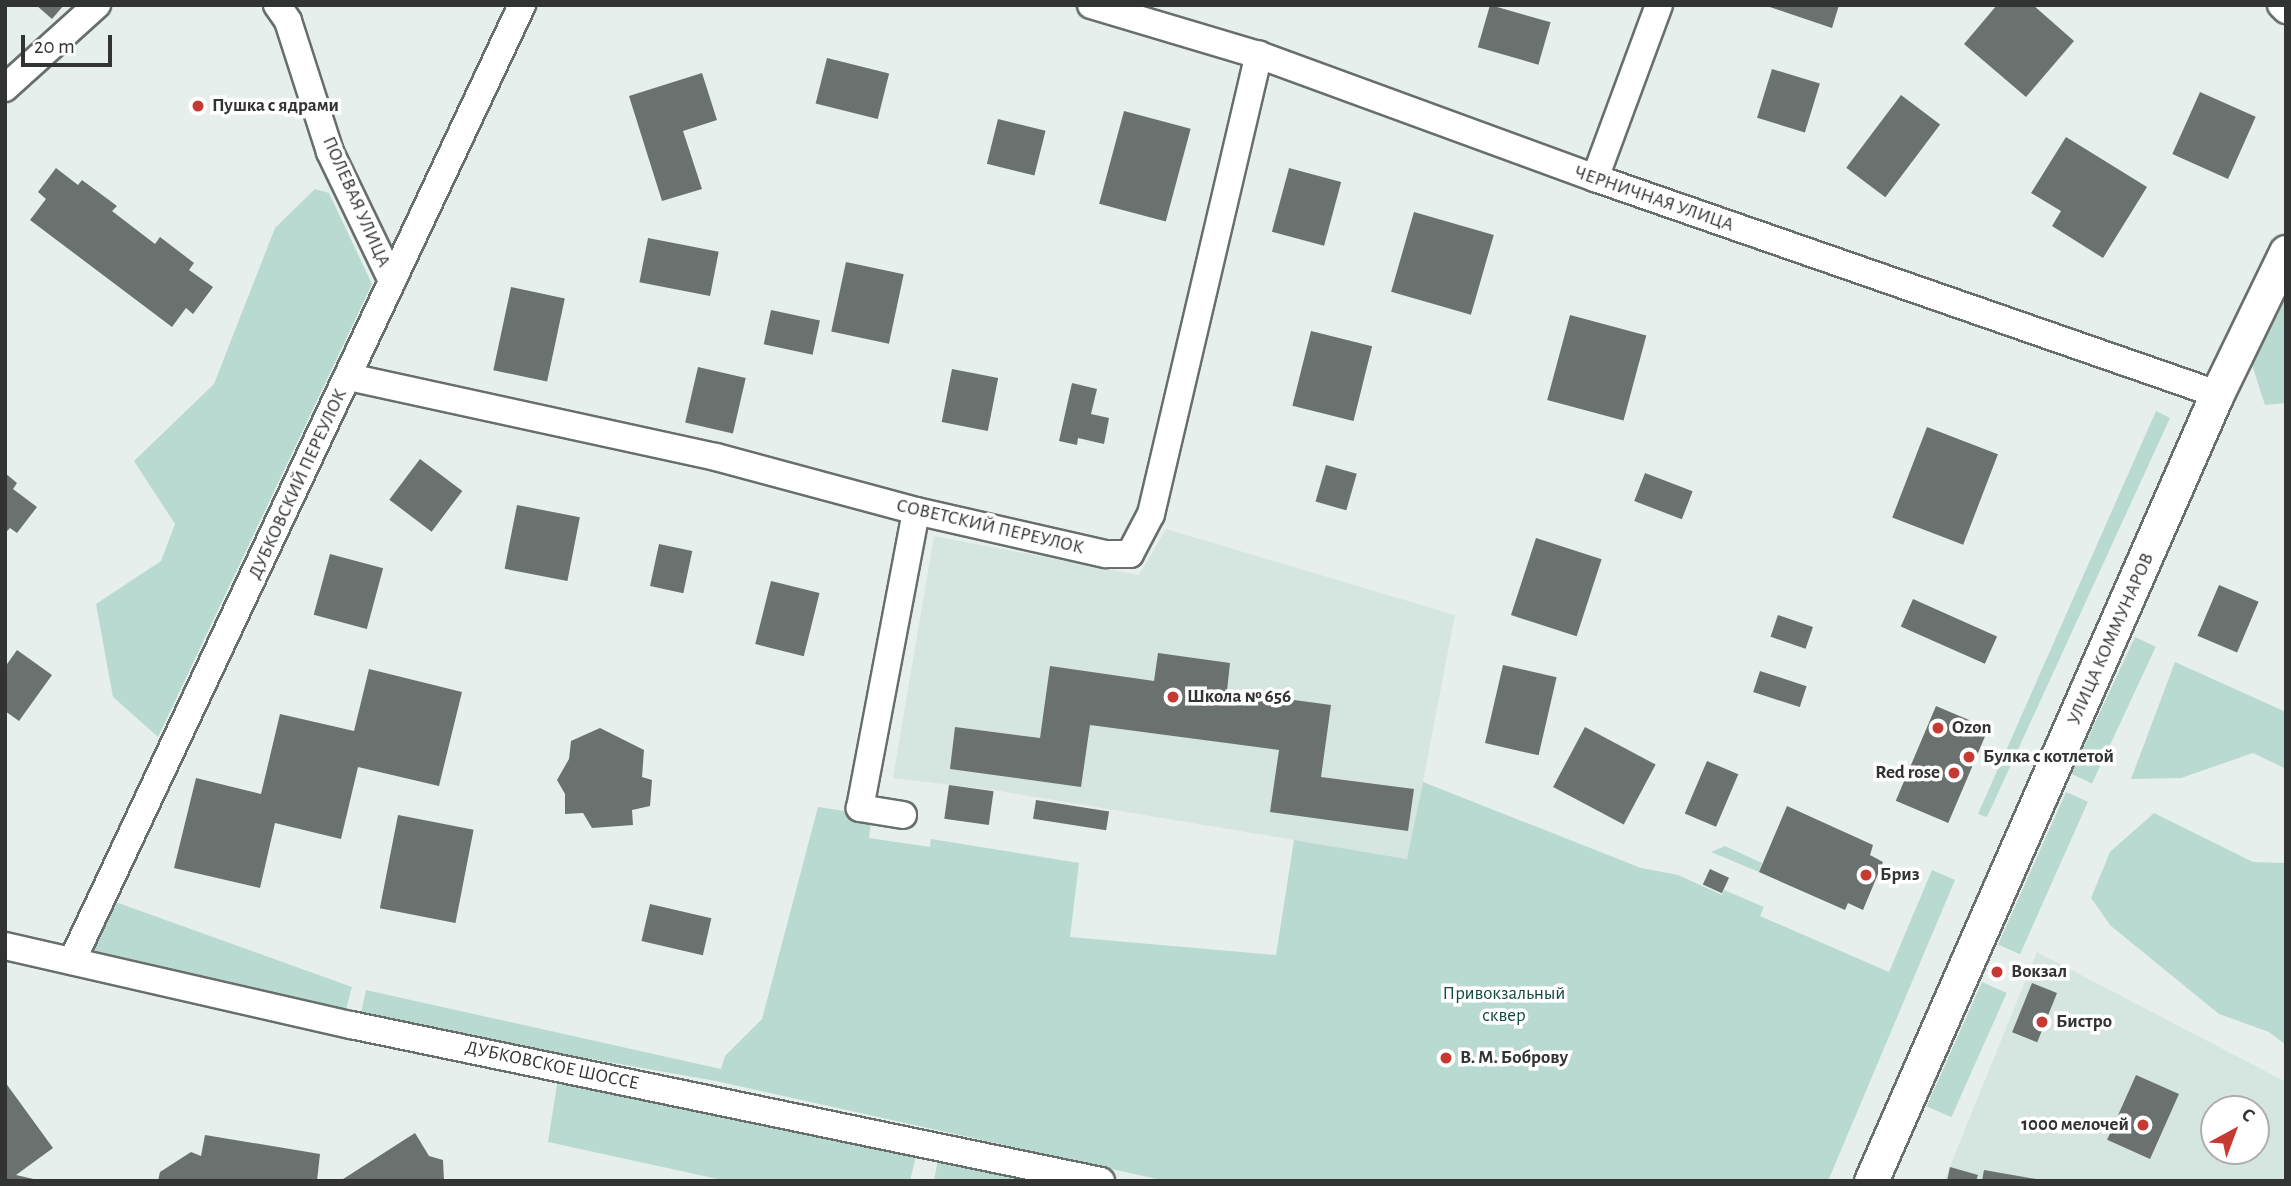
<!DOCTYPE html>
<html>
<head>
<meta charset="utf-8">
<style>
  body { margin:0 }
  #map { position:relative; width:2291px; height:1186px; overflow:hidden; background:#e7efed; font-family:"Alegreya Sans",sans-serif }
  div>[style] { position:absolute }
  [style*='--x'] { left:calc(var(--x)*1px); top:calc(var(--y)*1px); width:calc(var(--w)*1px); rotate:calc(var(--a)*1deg) }
  .built>* { inset:0; background:#d5e5e0 }
  .green>* { inset:0; background:#b8dad1; transform-origin:0 0 }
  .building>* { inset:0; background:#6a716f; transform-origin:0 0 }
  .roads { filter:drop-shadow(2px 0 #676e6c) drop-shadow(-2px 0 #676e6c) drop-shadow(0 2px #676e6c) drop-shadow(0 -2px #676e6c) }
  .minor>* { height:26px; margin:-13px; padding:0 13px; transform-origin:13px; border-radius:13px; background:#fff }
  .tertiary>* { height:33px; margin:-16.5px; padding:0 16.5px; transform-origin:16.5px; border-radius:16.5px; background:#fff }
  .dots>* { width:19px; height:19px; translate:-50% -50%; box-sizing:border-box; border:4px solid #fff; border-radius:50% }
  span { translate:-50% -50%; white-space:nowrap; text-align:center; line-height:1.15; -webkit-text-stroke:7px #fff; paint-order:stroke }
  .poi-label { font-size:19px; color:#313433; font-weight:700 }
  .left { translate:0 -50%; text-align:left }
  .right { translate:-100% -50%; text-align:right }
  .street-label { font-size:19px; color:#313433 }
  .park-label { font-size:19px; color:#13493e }
  .frame { position:absolute; inset:0; border:7px solid #313433; pointer-events:none }
  .north { position:absolute; left:2200px; top:1095px; width:70px; height:70px; box-sizing:border-box; background:#fff; border:2px solid #adaead; border-radius:50%; rotate:41deg; font-size:19px; font-weight:700; line-height:28px; text-align:center; color:#313433 }
  .north::after { content:''; display:block; margin:auto; width:24px; height:32px; background:#c73933; clip-path:polygon(50% 0,100% 100%,50% 72%,0 100%) }
  .scale { position:absolute; left:21px; top:35px; width:91px; height:32px; box-sizing:border-box; border:4px solid #313433; border-top:0; padding-left:9px; font-size:21px; line-height:24px; white-space:nowrap; color:#313433; -webkit-text-stroke:5px #fff; paint-order:stroke }
</style>
</head>
<body>
<div id="map">
  <div class="built">
    <i style="clip-path:polygon(1166px 529px,1455px 615px,1408px 859px,994px 790px,893px 778px,934px 536px,1139px 575px)"></i>
    <i style="clip-path:polygon(evenodd,2037px 952px,2286px 1082px,2286px 1181px,1944px 1181px,2037px 952px,2214px 1109px,2256px 1109px,2256px 1151px,2214px 1151px,2214px 1109px)"></i>
  </div>
  <div class="green">
    <i style="clip-path:polygon(315px 189px,329px 193px,372px 284px,158px 737px,113px 697px,96px 604px,161px 561px,175px 524px,134px 461px,214px 384px,275px 228px)"></i>
    <i style="clip-path:polygon(2286px 298px,2286px 403px,2265px 405px,2251px 362px)"></i>
    <i style="clip-path:polygon(2156px 411px,2170px 418px,1987px 817px,1978px 814px)"></i>
    <i style="left:2135px;top:637px;width:23px;height:151px;rotate:25deg"></i>
    <i style="clip-path:polygon(2175px 662px,2286px 712px,2286px 769px,2253px 753px,2181px 778px,2131px 779px)"></i>
    <i style="clip-path:polygon(1423px 782px,1641px 868px,1678px 875px,1722px 895px,1724px 890px,1764px 907px,1760px 916px,1889px 972px,1932px 870px,1955px 880px,1828px 1181px,1166px 1181px,716px 1081px,360px 1018px,366px 990px,721px 1069px,725px 1056px,762px 1019px,818px 807px,872px 815px,869px 838px,930px 847px,931px 839px,1079px 863px,1070px 937px,1276px 955px,1294px 840px,1407px 859px)"></i>
    <i style="left:2066px;top:792px;width:24px;height:167px;rotate:24deg"></i>
    <i style="clip-path:polygon(2154px 813px,2253px 862px,2286px 863px,2286px 1045px,2269px 1032px,2219px 1014px,2111px 926px,2091px 898px,2110px 852px)"></i>
    <i style="clip-path:polygon(1725px 846px,1762px 863px,1759px 872px,1711px 852px)"></i>
    <i style="clip-path:polygon(110px 900px,352px 987px,345px 1013px,86px 956px)"></i>
    <i style="left:1982px;top:982px;width:27px;height:136px;rotate:24deg"></i>
    <i style="clip-path:polygon(558px 1078px,917px 1152px,910px 1181px,727px 1181px,548px 1142px)"></i>
    <i style="clip-path:polygon(938px 1159px,1043px 1181px,934px 1181px)"></i>
  </div>
  <div class="building">
    <i style="clip-path:polygon(36px 5px,64px 5px,52px 19px)"></i>
    <i style="left:1490px;top:5px;width:63px;height:44px;rotate:16deg"></i>
    <i style="clip-path:polygon(1764px 5px,1839px 5px,1832px 28px)"></i>
    <i style="clip-path:polygon(1997px 5px,2033px 5px,2074px 41px,2026px 97px,1964px 44px)"></i>
    <i style="left:827px;top:58px;width:64px;height:47px;rotate:14deg"></i>
    <i style="left:1772px;top:69px;width:50px;height:51px;rotate:17deg"></i>
    <i style="clip-path:polygon(702px 73px,717px 120px,683px 131px,702px 189px,662px 201px,629px 96px)"></i>
    <i style="left:2200px;top:92px;width:61px;height:68px;rotate:24deg"></i>
    <i style="left:1901px;top:95px;width:49px;height:91px;rotate:37deg"></i>
    <i style="left:1124px;top:111px;width:69px;height:96px;rotate:15deg"></i>
    <i style="left:998px;top:119px;width:49px;height:46px;rotate:14deg"></i>
    <i style="clip-path:polygon(2066px 137px,2147px 187px,2103px 258px,2052px 226px,2061px 211px,2031px 193px)"></i>
    <i style="clip-path:polygon(56px 168px,78px 185px,82px 180px,117px 206px,112px 211px,155px 244px,160px 237px,194px 263px,189px 270px,213px 287px,193px 314px,186px 308px,172px 327px,30px 220px,46px 199px,38px 192px)"></i>
    <i style="left:1289px;top:168px;width:54px;height:66px;rotate:15deg"></i>
    <i style="left:1414px;top:212px;width:83px;height:83px;rotate:16deg"></i>
    <i style="left:648px;top:238px;width:72px;height:45px;rotate:11deg"></i>
    <i style="left:846px;top:262px;width:59px;height:71px;rotate:12deg"></i>
    <i style="left:511px;top:287px;width:55px;height:85px;rotate:12deg"></i>
    <i style="left:771px;top:310px;width:50px;height:35px;rotate:12deg"></i>
    <i style="left:1570px;top:315px;width:79px;height:88px;rotate:15deg"></i>
    <i style="left:1311px;top:331px;width:63px;height:77px;rotate:14deg"></i>
    <i style="left:698px;top:367px;width:49px;height:57px;rotate:13deg"></i>
    <i style="left:952px;top:369px;width:47px;height:54px;rotate:11deg"></i>
    <i style="clip-path:polygon(1072px 383px,1097px 389px,1091px 414px,1109px 418px,1104px 444px,1078px 438px,1077px 445px,1059px 441px)"></i>
    <i style="left:1927px;top:427px;width:76px;height:97px;rotate:21deg"></i>
    <i style="left:420px;top:459px;width:53px;height:51px;rotate:37deg"></i>
    <i style="left:1326px;top:465px;width:32px;height:38px;rotate:16deg"></i>
    <i style="clip-path:polygon(5px 473px,17px 483px,13px 489px,37px 507px,17px 533px,10px 528px,5px 533px)"></i>
    <i style="left:1645px;top:473px;width:51px;height:30px;rotate:21deg"></i>
    <i style="left:517px;top:505px;width:64px;height:65px;rotate:11deg"></i>
    <i style="left:1536px;top:538px;width:69px;height:81px;rotate:18deg"></i>
    <i style="left:659px;top:544px;width:34px;height:43px;rotate:12deg"></i>
    <i style="left:330px;top:554px;width:55px;height:63px;rotate:15deg"></i>
    <i style="left:771px;top:581px;width:50px;height:65px;rotate:14deg"></i>
    <i style="left:2219px;top:585px;width:43px;height:55px;rotate:23deg"></i>
    <i style="left:1913px;top:599px;width:92px;height:30px;rotate:24deg"></i>
    <i style="left:1778px;top:615px;width:37px;height:23px;rotate:19deg"></i>
    <i style="clip-path:polygon(17px 650px,52px 675px,19px 721px,5px 711px,5px 667px)"></i>
    <i style="clip-path:polygon(1158px 653px,1230px 663px,1227px 691px,1331px 705px,1321px 777px,1414px 789px,1408px 831px,1270px 812px,1279px 750px,1090px 725px,1081px 787px,950px 769px,955px 727px,1040px 738px,1050px 666px,1154px 681px)"></i>
    <i style="left:1503px;top:665px;width:55px;height:80px;rotate:13deg"></i>
    <i style="clip-path:polygon(369px 669px,462px 692px,439px 786px,358px 767px,341px 839px,275px 823px,260px 888px,174px 868px,196px 778px,261px 794px,280px 714px,354px 731px)"></i>
    <i style="left:1760px;top:671px;width:49px;height:22px;rotate:18deg"></i>
    <i style="left:1936px;top:706px;width:57px;height:103px;rotate:23deg"></i>
    <i style="left:1585px;top:727px;width:80px;height:68px;rotate:28deg"></i>
    <i style="clip-path:polygon(600px 728px,644px 750px,642px 777px,652px 780px,650px 806px,632px 810px,633px 825px,592px 828px,583px 813px,565px 814px,565px 794px,557px 780px,569px 759px,571px 741px)"></i>
    <i style="left:1707px;top:761px;width:34px;height:57px;rotate:23deg"></i>
    <i style="left:949px;top:785px;width:45px;height:34px;rotate:8deg"></i>
    <i style="left:1036px;top:800px;width:74px;height:19px;rotate:9deg"></i>
    <i style="clip-path:polygon(1787px 806px,1873px 845px,1870px 855px,1883px 862px,1863px 910px,1848px 903px,1845px 910px,1759px 872px)"></i>
    <i style="left:398px;top:815px;width:77px;height:95px;rotate:11deg"></i>
    <i style="left:1710px;top:869px;width:21px;height:17px;rotate:25deg"></i>
    <i style="left:650px;top:904px;width:63px;height:38px;rotate:13deg"></i>
    <i style="left:2032px;top:983px;width:27px;height:53px;rotate:22deg"></i>
    <i style="left:2136px;top:1075px;width:47px;height:71px;rotate:24deg"></i>
    <i style="clip-path:polygon(5px 1082px,53px 1148px,16px 1175px,42px 1181px,5px 1181px)"></i>
    <i style="clip-path:polygon(415px 1133px,429px 1156px,443px 1160px,444px 1181px,340px 1181px)"></i>
    <i style="clip-path:polygon(205px 1135px,320px 1154px,317px 1181px,158px 1181px,160px 1172px,191px 1152px,201px 1156px)"></i>
    <i style="clip-path:polygon(1950px 1167px,1978px 1175px,1976px 1181px,1947px 1181px)"></i>
    <i style="clip-path:polygon(1984px 1170px,2036px 1179px,2036px 1181px,1982px 1181px)"></i>
  </div>
  <div class="roads">
    <div class="minor">
      <i style="--x:277;--y:5;--w:19;--a:55"></i>
      <i style="--x:288;--y:21;--w:138;--a:72.2"></i>
      <i style="--x:330;--y:152;--w:143;--a:64.3"></i>
      <i style="--x:1091;--y:5;--w:175;--a:16.6"></i>
      <i style="--x:1259;--y:55;--w:358;--a:20.1"></i>
      <i style="--x:1595;--y:178;--w:658;--a:19.15"></i>
      <i style="--x:2281;--y:5;--w:7;--a:45"></i>
      <i style="--x:5;--y:88;--w:124;--a:-42.1"></i>
      <i style="--x:1595;--y:178;--w:184;--a:-69.7"></i>
      <i style="--x:349;--y:377;--w:376;--a:12.3"></i>
      <i style="--x:716;--y:457;--w:207;--a:15.1"></i>
      <i style="--x:916;--y:511;--w:195;--a:12.8"></i>
      <i style="--x:1106;--y:554;--w:24;--a:0"></i>
      <i style="--x:1130;--y:554;--w:45;--a:-62.3"></i>
      <i style="--x:1151;--y:514;--w:472;--a:-76.8"></i>
      <i style="--x:903;--y:815;--w:44;--a:-170.8"></i>
      <i style="--x:860;--y:808;--w:302;--a:-79.3"></i>
      <i style="--x:5;--y:946;--w:355;--a:12.9"></i>
      <i style="--x:351;--y:1025;--w:766;--a:11.75"></i>
      <i style="--x:72;--y:961;--w:1057;--a:-64.79"></i>
    </div>
    <div class="tertiary">
      <i style="--x:1871;--y:1181;--w:860;--a:-66.27"></i>
      <i style="--x:2217;--y:394;--w:158;--a:-64.1"></i>
    </div>
  </div>
  <div class="dots">
    <i style="left:198px;top:106px;background:#c73933"></i>
    <i style="left:1173px;top:697px;background:#c73933"></i>
    <i style="left:1938px;top:728px;background:#c73933"></i>
    <i style="left:1969px;top:757px;background:#c73933"></i>
    <i style="left:1954px;top:773px;background:#c73933"></i>
    <i style="left:1866px;top:875px;background:#c73933"></i>
    <i style="left:1997px;top:972px;background:#c73933"></i>
    <i style="left:2042px;top:1022px;background:#c73933"></i>
    <i style="left:1446px;top:1058px;background:#c73933"></i>
    <i style="left:2143px;top:1125px;background:#c73933"></i>
  </div>
  <div class="poi-label">
    <span class="left" style="left:212px;top:106px">Пушка с ядрами</span>
    <span class="left" style="left:1187px;top:697px">Школа № 656</span>
    <span class="left" style="left:1952px;top:728px">Ozon</span>
    <span class="left" style="left:1983px;top:757px">Булка с котлетой</span>
    <span class="right" style="left:1940px;top:773px">Red rose</span>
    <span class="left" style="left:1880px;top:875px">Бриз</span>
    <span class="left" style="left:2011px;top:972px">Вокзал</span>
    <span class="left" style="left:2056px;top:1022px">Бистро</span>
    <span class="left" style="left:1460px;top:1058px">В. М. Боброву</span>
    <span class="right" style="left:2129px;top:1125px">1000 мелочей</span>
  </div>
  <div class="street-label">
    <span style="left:1654px;top:199px;rotate:19deg">ЧЕРНИЧНАЯ УЛИЦА</span>
    <span style="left:356px;top:202px;rotate:66deg">ПОЛЕВАЯ УЛИЦА</span>
    <span style="left:298px;top:484px;rotate:-65deg">ДУБКОВСКИЙ ПЕРЕУЛОК</span>
    <span style="left:990px;top:527px;rotate:13deg">СОВЕТСКИЙ ПЕРЕУЛОК</span>
    <span style="left:2111px;top:639px;rotate:-66deg">УЛИЦА КОММУНАРОВ</span>
    <span style="left:552px;top:1066px;rotate:12deg">ДУБКОВСКОЕ ШОССЕ</span>
  </div>
  <div class="park-label">
    <span style="left:1504px;top:1005px">Привокзальный<br>сквер</span>
  </div>
  <div class="frame"></div>
  <div class="north">С</div>
  <div class="scale">20 m</div>
</div>
</body>
</html>
